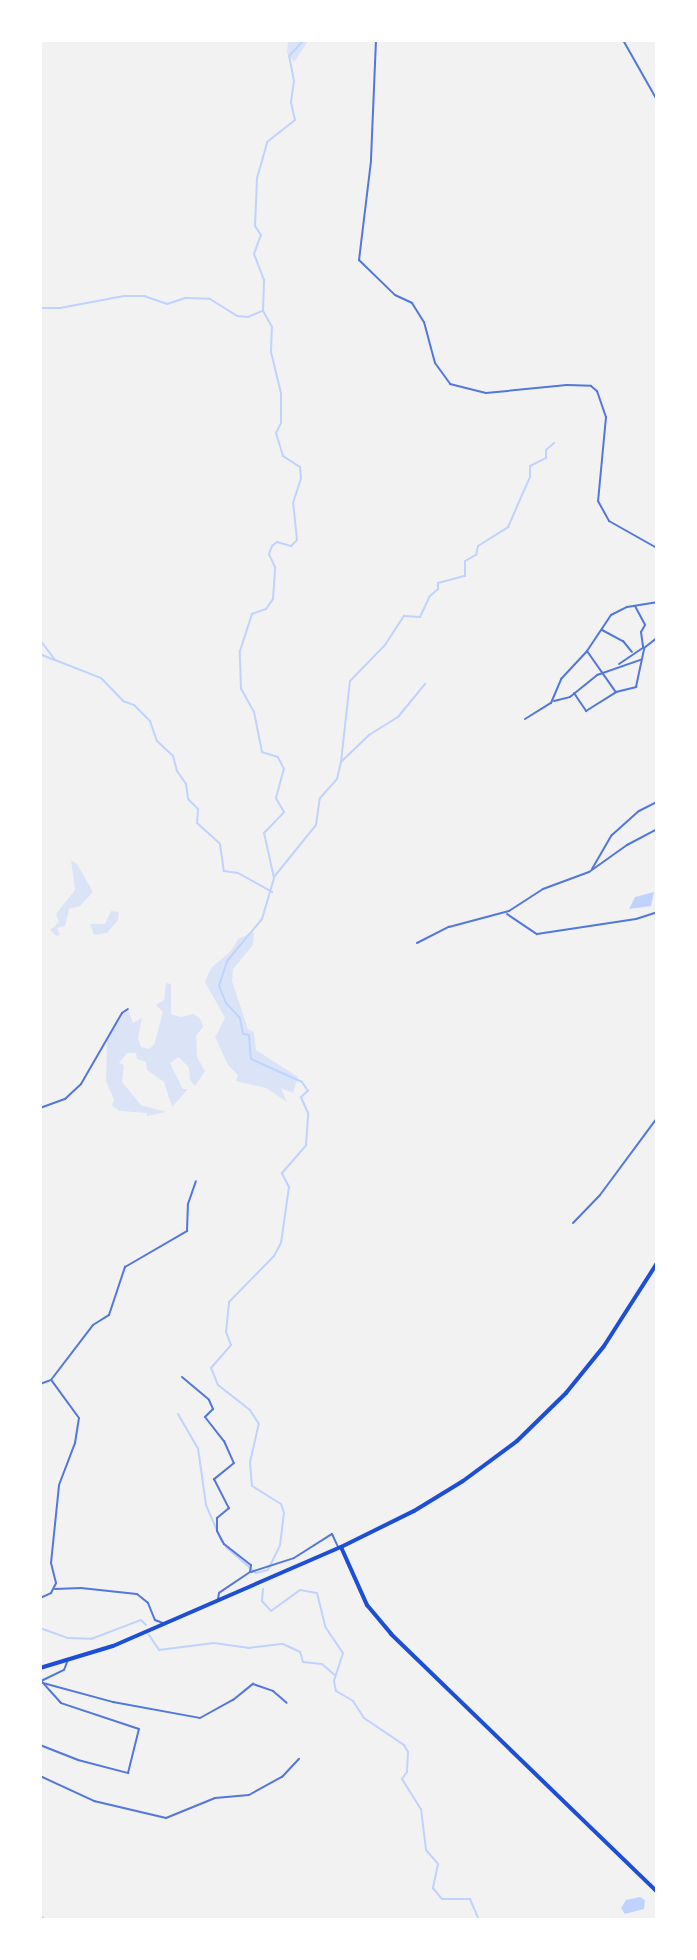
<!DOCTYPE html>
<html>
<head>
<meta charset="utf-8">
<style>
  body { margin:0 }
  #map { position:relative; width:697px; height:1960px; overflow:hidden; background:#f2f2f2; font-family:Mulish,sans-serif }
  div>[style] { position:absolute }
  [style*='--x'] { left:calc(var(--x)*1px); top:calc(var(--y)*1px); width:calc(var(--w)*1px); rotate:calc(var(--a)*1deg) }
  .green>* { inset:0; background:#dbe4f7 }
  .water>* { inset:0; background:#bfd3fe }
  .stream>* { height:2px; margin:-1px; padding:0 1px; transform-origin:1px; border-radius:1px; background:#bfd3fe }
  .minor>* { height:2px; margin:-1px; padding:0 1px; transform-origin:1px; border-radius:1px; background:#5277de }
  .primary>* { height:4px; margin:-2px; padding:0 2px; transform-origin:2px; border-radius:2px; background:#1d4ed8 }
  span { translate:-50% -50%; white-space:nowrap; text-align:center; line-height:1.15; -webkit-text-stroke:7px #fff; paint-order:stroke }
  .frame { position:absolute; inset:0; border:42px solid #fff; pointer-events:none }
</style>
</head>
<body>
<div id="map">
  <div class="green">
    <i style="clip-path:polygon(288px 40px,309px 40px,294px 62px,287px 53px)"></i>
    <i style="clip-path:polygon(71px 860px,77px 864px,93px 892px,80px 906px,69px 909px,65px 926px,57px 928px,60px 935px,56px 936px,50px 930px,59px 922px,56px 914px,75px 890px)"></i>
    <i style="clip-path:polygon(111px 911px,119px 912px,118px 920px,107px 933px,94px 935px,90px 924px,105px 924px)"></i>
    <i style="clip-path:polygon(254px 932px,253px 945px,233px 969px,232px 981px,248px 1029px,254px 1032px,256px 1050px,298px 1077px,293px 1093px,281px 1088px,287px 1102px,266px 1088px,236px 1081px,238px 1075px,228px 1065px,215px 1037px,225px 1018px,205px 982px,211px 968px,231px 951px,238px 939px)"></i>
    <i style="clip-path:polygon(166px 983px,171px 984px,171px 1014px,181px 1017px,194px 1014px,201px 1020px,203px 1027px,196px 1036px,197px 1057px,205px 1071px,195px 1086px,190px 1080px,189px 1068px,179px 1057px,170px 1063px,183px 1089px,188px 1089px,172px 1107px,164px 1082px,147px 1070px,146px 1062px,137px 1059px,136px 1053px,127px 1053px,119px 1063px,124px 1065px,122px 1082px,141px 1105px,166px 1112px,147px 1116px,147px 1113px,120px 1111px,112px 1106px,114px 1100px,106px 1081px,107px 1040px,123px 1014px,129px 1011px,133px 1023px,142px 1018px,138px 1038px,141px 1047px,149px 1049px,154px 1045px,163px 1012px,156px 1005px,164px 1000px)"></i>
  </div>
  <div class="water">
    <i style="clip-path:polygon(654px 892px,651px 906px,629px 909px,635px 897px)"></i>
    <i style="clip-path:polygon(640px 1897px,645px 1900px,644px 1909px,625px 1914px,621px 1908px,626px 1900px)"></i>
  </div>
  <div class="stream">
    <i style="--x:40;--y:308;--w:20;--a:0"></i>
    <i style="--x:60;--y:308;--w:65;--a:-10.6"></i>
    <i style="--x:124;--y:296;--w:20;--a:0"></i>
    <i style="--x:144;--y:296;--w:24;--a:19"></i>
    <i style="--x:167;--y:304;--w:20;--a:-18"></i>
    <i style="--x:186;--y:298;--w:24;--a:2"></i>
    <i style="--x:210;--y:299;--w:32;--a:32"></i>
    <i style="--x:237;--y:316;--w:11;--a:5"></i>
    <i style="--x:248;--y:317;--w:15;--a:-23"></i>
    <i style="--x:40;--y:640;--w:25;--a:53"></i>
    <i style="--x:55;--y:660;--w:49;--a:21.4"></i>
    <i style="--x:101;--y:678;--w:32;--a:46"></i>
    <i style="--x:123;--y:701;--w:12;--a:20"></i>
    <i style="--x:134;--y:705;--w:23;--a:45"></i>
    <i style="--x:150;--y:721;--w:21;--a:71"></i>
    <i style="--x:157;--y:741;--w:22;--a:43"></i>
    <i style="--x:173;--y:756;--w:16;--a:75"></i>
    <i style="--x:177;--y:771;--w:16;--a:55"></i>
    <i style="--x:186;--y:784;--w:15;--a:82"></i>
    <i style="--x:188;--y:799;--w:14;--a:45"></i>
    <i style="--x:198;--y:809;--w:14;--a:94"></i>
    <i style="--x:197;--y:823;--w:31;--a:42"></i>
    <i style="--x:220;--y:844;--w:27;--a:82"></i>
    <i style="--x:224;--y:871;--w:14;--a:8"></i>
    <i style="--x:238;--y:873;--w:39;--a:29"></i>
    <i style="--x:40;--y:654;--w:15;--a:23"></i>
    <i style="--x:341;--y:762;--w:81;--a:-83.7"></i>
    <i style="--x:350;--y:681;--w:50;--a:-45.8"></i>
    <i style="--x:385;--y:645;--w:35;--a:-57"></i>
    <i style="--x:404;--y:616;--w:16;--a:4"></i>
    <i style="--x:420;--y:617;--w:23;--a:-65"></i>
    <i style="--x:430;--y:596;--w:11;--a:-41"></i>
    <i style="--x:438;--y:589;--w:6;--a:-90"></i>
    <i style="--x:438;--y:583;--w:28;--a:-15"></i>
    <i style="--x:465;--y:576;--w:15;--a:-90"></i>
    <i style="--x:465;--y:561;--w:13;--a:-29"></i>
    <i style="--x:476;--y:555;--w:9;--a:-77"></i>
    <i style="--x:478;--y:546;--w:36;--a:-32"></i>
    <i style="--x:508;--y:527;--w:55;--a:-66.3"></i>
    <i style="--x:530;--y:477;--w:11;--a:-90"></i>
    <i style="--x:530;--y:466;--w:18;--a:-27"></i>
    <i style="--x:546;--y:458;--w:8;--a:-90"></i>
    <i style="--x:546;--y:450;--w:11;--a:-41"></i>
    <i style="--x:274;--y:877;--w:67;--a:-51.1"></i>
    <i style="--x:316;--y:825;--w:27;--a:-82"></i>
    <i style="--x:320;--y:798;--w:25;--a:-48"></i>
    <i style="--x:337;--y:779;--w:17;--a:-77"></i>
    <i style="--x:341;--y:762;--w:39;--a:-44"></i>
    <i style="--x:369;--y:735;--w:34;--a:-32"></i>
    <i style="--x:398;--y:717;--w:43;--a:-50.7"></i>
    <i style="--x:178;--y:1414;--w:39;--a:60"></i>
    <i style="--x:198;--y:1448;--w:58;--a:82"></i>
    <i style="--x:206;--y:1505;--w:40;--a:66.6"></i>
    <i style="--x:226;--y:1547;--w:40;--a:41"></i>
    <i style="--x:256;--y:1573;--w:12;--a:-14"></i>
    <i style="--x:268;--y:1570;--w:28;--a:-64"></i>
    <i style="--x:280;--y:1545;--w:32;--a:-83"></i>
    <i style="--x:284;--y:1513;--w:9;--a:-108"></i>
    <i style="--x:281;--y:1504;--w:34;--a:-148"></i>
    <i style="--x:252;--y:1486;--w:24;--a:-95"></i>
    <i style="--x:250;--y:1462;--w:39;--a:-77"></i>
    <i style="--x:259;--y:1424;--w:17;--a:-123"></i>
    <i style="--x:250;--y:1410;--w:41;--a:-142"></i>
    <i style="--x:218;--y:1385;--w:18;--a:-112"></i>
    <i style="--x:211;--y:1368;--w:30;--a:-49"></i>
    <i style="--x:231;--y:1345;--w:14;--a:-111"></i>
    <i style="--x:226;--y:1332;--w:30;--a:-84"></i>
    <i style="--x:229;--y:1302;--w:64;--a:-45.6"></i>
    <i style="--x:274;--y:1256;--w:15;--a:-62"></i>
    <i style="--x:281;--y:1243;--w:57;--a:-81.9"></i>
    <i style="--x:289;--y:1187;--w:16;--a:-117"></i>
    <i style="--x:282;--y:1173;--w:37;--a:-49"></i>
    <i style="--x:306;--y:1145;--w:32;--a:-86"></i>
    <i style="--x:308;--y:1113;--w:17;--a:-114"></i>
    <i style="--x:301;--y:1097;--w:9;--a:-41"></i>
    <i style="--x:308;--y:1091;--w:11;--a:-124"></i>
    <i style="--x:302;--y:1082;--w:56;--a:-155.7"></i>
    <i style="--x:251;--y:1059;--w:24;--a:-95"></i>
    <i style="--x:249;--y:1035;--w:6;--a:-171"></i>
    <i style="--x:243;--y:1034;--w:16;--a:-101"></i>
    <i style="--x:240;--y:1018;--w:21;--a:-133"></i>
    <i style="--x:226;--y:1003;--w:18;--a:-112"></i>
    <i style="--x:219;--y:986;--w:26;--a:-72"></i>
    <i style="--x:227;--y:961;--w:55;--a:-50.2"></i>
    <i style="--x:262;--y:919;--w:43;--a:-73.7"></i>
    <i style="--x:274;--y:878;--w:46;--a:-102.5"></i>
    <i style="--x:264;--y:833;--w:29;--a:-46"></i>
    <i style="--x:284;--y:812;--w:16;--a:-120"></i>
    <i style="--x:276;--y:798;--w:30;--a:-75"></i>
    <i style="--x:284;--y:769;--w:13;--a:-117"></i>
    <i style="--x:278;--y:757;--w:17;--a:-163"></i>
    <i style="--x:262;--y:752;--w:41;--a:-101.3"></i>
    <i style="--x:254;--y:712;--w:26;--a:-119"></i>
    <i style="--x:241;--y:689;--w:38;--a:-92"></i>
    <i style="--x:240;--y:651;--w:39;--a:-72"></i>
    <i style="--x:252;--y:614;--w:15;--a:-20"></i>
    <i style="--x:266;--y:609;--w:12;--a:-55"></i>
    <i style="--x:273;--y:599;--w:32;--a:-86"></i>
    <i style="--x:275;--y:567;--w:14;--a:-115"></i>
    <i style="--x:269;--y:554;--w:9;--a:-69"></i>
    <i style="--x:272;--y:546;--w:6;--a:-39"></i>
    <i style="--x:277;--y:542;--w:15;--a:16"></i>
    <i style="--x:291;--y:546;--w:8;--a:-45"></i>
    <i style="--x:297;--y:540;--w:37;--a:-96"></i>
    <i style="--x:293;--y:503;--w:26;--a:-72"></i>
    <i style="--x:301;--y:478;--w:11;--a:-95"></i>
    <i style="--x:300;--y:467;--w:20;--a:-147"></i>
    <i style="--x:283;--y:456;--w:24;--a:-107"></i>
    <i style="--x:276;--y:433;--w:11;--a:-63"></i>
    <i style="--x:281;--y:423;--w:30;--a:-90"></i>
    <i style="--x:281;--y:393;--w:42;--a:-103.7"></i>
    <i style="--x:271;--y:352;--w:25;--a:-88"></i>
    <i style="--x:272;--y:327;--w:18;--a:-119"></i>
    <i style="--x:263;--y:311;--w:31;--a:-88"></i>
    <i style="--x:264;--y:280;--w:28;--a:-111"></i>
    <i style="--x:254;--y:254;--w:20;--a:-70"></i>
    <i style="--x:261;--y:235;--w:11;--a:-124"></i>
    <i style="--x:255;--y:226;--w:48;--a:-87.6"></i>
    <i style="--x:257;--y:178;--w:37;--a:-74"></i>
    <i style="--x:267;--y:142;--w:36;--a:-38"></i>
    <i style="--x:295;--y:120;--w:18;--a:-103"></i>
    <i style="--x:291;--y:102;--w:21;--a:-82"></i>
    <i style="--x:294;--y:81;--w:25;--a:-101"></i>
    <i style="--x:289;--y:56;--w:22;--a:-47"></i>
    <i style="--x:263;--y:1589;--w:12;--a:95"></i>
    <i style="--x:262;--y:1601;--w:13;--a:48"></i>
    <i style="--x:271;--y:1611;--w:36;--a:-36"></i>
    <i style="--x:300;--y:1590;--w:17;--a:10"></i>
    <i style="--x:317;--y:1593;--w:36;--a:76"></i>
    <i style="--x:326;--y:1628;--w:30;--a:56"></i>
    <i style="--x:343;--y:1653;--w:29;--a:108"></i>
    <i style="--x:334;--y:1681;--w:10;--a:79"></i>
    <i style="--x:336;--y:1691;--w:20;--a:30"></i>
    <i style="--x:353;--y:1701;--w:20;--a:57"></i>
    <i style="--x:364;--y:1718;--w:48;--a:34"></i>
    <i style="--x:404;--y:1745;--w:8;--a:60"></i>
    <i style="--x:408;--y:1752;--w:20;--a:93"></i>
    <i style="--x:407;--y:1772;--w:9;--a:126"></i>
    <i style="--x:402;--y:1779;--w:36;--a:58"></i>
    <i style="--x:421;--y:1809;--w:41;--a:83"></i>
    <i style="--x:426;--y:1850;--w:18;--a:49"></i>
    <i style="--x:438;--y:1864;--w:25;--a:102"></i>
    <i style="--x:433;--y:1888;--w:14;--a:51"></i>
    <i style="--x:442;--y:1899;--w:28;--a:0"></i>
    <i style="--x:470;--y:1899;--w:23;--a:67"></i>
    <i style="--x:40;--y:1628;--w:29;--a:20"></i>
    <i style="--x:67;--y:1638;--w:24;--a:2"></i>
    <i style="--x:91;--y:1639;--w:53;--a:-20.8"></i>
    <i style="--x:141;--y:1620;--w:7;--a:45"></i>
    <i style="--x:149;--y:1635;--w:18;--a:56"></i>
    <i style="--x:159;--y:1650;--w:55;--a:-7.3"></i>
    <i style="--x:214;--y:1643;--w:34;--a:8"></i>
    <i style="--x:248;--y:1648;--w:35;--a:-7"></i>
    <i style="--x:283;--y:1644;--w:19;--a:25"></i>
    <i style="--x:300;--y:1652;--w:10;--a:73"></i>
    <i style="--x:303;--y:1662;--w:19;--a:6"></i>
    <i style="--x:322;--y:1664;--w:18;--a:41"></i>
    <i style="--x:40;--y:1915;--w:7;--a:45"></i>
  </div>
  <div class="minor">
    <i style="--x:376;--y:40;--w:121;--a:92.4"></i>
    <i style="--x:371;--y:161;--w:100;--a:96.9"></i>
    <i style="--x:359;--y:260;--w:50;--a:44.2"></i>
    <i style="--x:395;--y:295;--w:19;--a:25"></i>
    <i style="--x:412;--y:303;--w:22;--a:58"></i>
    <i style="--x:424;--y:322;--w:42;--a:75"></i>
    <i style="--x:435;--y:363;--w:26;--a:54"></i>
    <i style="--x:450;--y:384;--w:37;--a:14"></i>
    <i style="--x:486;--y:393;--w:81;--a:-5.6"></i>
    <i style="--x:567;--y:385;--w:24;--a:2"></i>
    <i style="--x:591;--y:386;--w:8;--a:40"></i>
    <i style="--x:597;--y:391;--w:28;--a:71"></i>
    <i style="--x:606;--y:417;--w:84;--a:95.4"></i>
    <i style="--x:598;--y:501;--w:23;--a:61"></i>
    <i style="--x:609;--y:521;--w:55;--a:29.4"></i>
    <i style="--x:623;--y:40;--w:69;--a:60.5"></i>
    <i style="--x:635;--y:606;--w:21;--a:62"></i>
    <i style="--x:645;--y:625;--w:8;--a:120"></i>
    <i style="--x:641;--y:632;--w:15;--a:82"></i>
    <i style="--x:602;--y:630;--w:24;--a:28"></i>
    <i style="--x:623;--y:641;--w:14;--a:51"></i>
    <i style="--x:587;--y:651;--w:49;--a:55"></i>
    <i style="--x:619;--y:664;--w:29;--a:-34"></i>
    <i style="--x:574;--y:693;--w:22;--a:56"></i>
    <i style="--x:586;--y:711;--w:36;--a:-32"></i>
    <i style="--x:616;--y:692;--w:21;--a:-14"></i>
    <i style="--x:636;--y:687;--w:40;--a:-78"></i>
    <i style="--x:644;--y:648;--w:16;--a:-38"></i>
    <i style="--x:554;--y:701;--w:16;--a:-14"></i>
    <i style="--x:570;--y:697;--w:35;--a:-39"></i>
    <i style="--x:597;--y:675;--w:46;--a:-19.2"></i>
    <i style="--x:525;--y:719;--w:31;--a:-32"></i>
    <i style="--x:551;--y:703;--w:26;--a:-67"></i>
    <i style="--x:561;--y:679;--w:38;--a:-47"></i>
    <i style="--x:587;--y:651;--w:43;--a:-56.3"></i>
    <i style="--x:611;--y:615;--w:18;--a:-27"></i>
    <i style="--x:627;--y:607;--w:30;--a:-9"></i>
    <i style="--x:592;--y:869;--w:39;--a:-60"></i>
    <i style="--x:612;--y:835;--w:36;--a:-42"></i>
    <i style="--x:639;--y:811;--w:20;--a:-27"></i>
    <i style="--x:507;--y:914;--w:36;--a:34"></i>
    <i style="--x:537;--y:934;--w:100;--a:-8.6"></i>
    <i style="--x:636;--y:919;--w:22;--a:-18"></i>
    <i style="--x:417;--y:943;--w:36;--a:-27"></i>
    <i style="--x:449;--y:927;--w:62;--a:-14.9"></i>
    <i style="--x:509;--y:911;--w:40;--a:-32.9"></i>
    <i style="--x:543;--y:889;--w:49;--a:-20.3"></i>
    <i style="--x:589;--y:872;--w:47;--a:-35.4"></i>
    <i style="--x:627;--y:845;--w:34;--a:-28"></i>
    <i style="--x:40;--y:1108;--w:27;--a:-20"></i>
    <i style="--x:65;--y:1099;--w:22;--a:-43"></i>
    <i style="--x:81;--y:1084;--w:82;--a:-60"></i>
    <i style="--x:122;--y:1013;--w:7;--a:-34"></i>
    <i style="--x:573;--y:1223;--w:39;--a:-46"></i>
    <i style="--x:600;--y:1195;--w:96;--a:-53.5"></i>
    <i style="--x:182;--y:1377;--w:35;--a:40"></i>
    <i style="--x:209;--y:1400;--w:10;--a:66"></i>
    <i style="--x:213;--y:1409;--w:11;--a:135"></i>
    <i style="--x:205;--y:1417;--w:31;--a:52"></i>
    <i style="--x:224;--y:1441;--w:24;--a:66"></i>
    <i style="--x:234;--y:1463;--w:26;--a:141"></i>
    <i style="--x:214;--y:1479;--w:33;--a:63"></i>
    <i style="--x:229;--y:1508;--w:16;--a:140"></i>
    <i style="--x:217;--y:1518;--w:13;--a:90"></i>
    <i style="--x:217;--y:1531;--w:15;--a:62"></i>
    <i style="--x:224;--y:1544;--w:34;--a:38"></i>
    <i style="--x:251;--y:1565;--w:7;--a:98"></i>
    <i style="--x:250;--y:1572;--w:37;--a:146"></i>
    <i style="--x:219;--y:1593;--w:6;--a:99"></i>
    <i style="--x:40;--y:1384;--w:12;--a:-20"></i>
    <i style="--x:51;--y:1380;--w:69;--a:-52.6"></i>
    <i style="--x:93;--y:1325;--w:19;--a:-32"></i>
    <i style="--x:109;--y:1315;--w:51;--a:-71.6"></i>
    <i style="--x:125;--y:1267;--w:72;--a:-30.1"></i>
    <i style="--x:187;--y:1231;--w:27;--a:-88"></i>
    <i style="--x:188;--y:1204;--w:24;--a:-71"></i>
    <i style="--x:251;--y:1572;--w:45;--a:-18"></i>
    <i style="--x:294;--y:1558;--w:45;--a:-32.3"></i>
    <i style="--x:332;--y:1534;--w:14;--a:65"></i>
    <i style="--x:55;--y:1589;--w:26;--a:-2"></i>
    <i style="--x:81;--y:1588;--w:56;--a:6.1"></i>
    <i style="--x:137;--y:1594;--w:14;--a:39"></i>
    <i style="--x:148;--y:1603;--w:18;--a:68"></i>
    <i style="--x:155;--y:1620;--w:9;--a:21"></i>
    <i style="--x:40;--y:1598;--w:12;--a:-24"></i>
    <i style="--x:51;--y:1593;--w:11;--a:-63"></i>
    <i style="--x:56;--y:1583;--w:21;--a:-104"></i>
    <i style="--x:51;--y:1563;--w:78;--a:-84.1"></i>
    <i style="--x:59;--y:1485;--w:45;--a:-69.1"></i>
    <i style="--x:75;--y:1443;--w:25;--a:-81"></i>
    <i style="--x:79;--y:1418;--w:46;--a:-126.1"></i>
    <i style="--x:43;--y:1683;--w:73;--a:15.2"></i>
    <i style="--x:113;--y:1702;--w:88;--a:10.4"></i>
    <i style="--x:200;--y:1718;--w:38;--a:-29"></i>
    <i style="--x:233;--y:1700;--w:26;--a:-39"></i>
    <i style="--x:253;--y:1684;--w:21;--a:19"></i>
    <i style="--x:273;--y:1691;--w:18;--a:41"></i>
    <i style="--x:40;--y:1745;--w:41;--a:21.5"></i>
    <i style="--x:78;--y:1760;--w:52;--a:14.6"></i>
    <i style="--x:128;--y:1773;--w:45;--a:-76"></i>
    <i style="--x:139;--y:1729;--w:82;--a:-161.6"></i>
    <i style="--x:61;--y:1703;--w:30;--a:-132"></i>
    <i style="--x:41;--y:1681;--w:25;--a:-26"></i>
    <i style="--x:64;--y:1670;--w:9;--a:-69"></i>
    <i style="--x:40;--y:1776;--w:60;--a:24.8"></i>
    <i style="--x:94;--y:1801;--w:74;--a:13.3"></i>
    <i style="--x:166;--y:1818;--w:53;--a:-22.2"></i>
    <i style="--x:215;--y:1798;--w:34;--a:-5"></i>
    <i style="--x:249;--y:1795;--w:38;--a:-29"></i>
    <i style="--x:282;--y:1777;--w:25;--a:-47"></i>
  </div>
  <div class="primary">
    <i style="--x:341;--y:1547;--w:64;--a:65.9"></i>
    <i style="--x:367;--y:1605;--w:38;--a:50"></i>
    <i style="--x:391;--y:1634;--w:371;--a:44.1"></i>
    <i style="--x:40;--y:1668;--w:76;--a:-16.8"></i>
    <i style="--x:113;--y:1646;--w:249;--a:-23.5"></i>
    <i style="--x:341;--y:1547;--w:81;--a:-26.3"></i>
    <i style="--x:414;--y:1511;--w:57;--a:-31.5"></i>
    <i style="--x:463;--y:1481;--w:67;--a:-36.5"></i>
    <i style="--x:517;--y:1441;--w:69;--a:-44.4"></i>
    <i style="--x:566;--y:1393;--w:60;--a:-51"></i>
    <i style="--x:604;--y:1346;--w:98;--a:-57.4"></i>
  </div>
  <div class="frame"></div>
</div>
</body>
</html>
